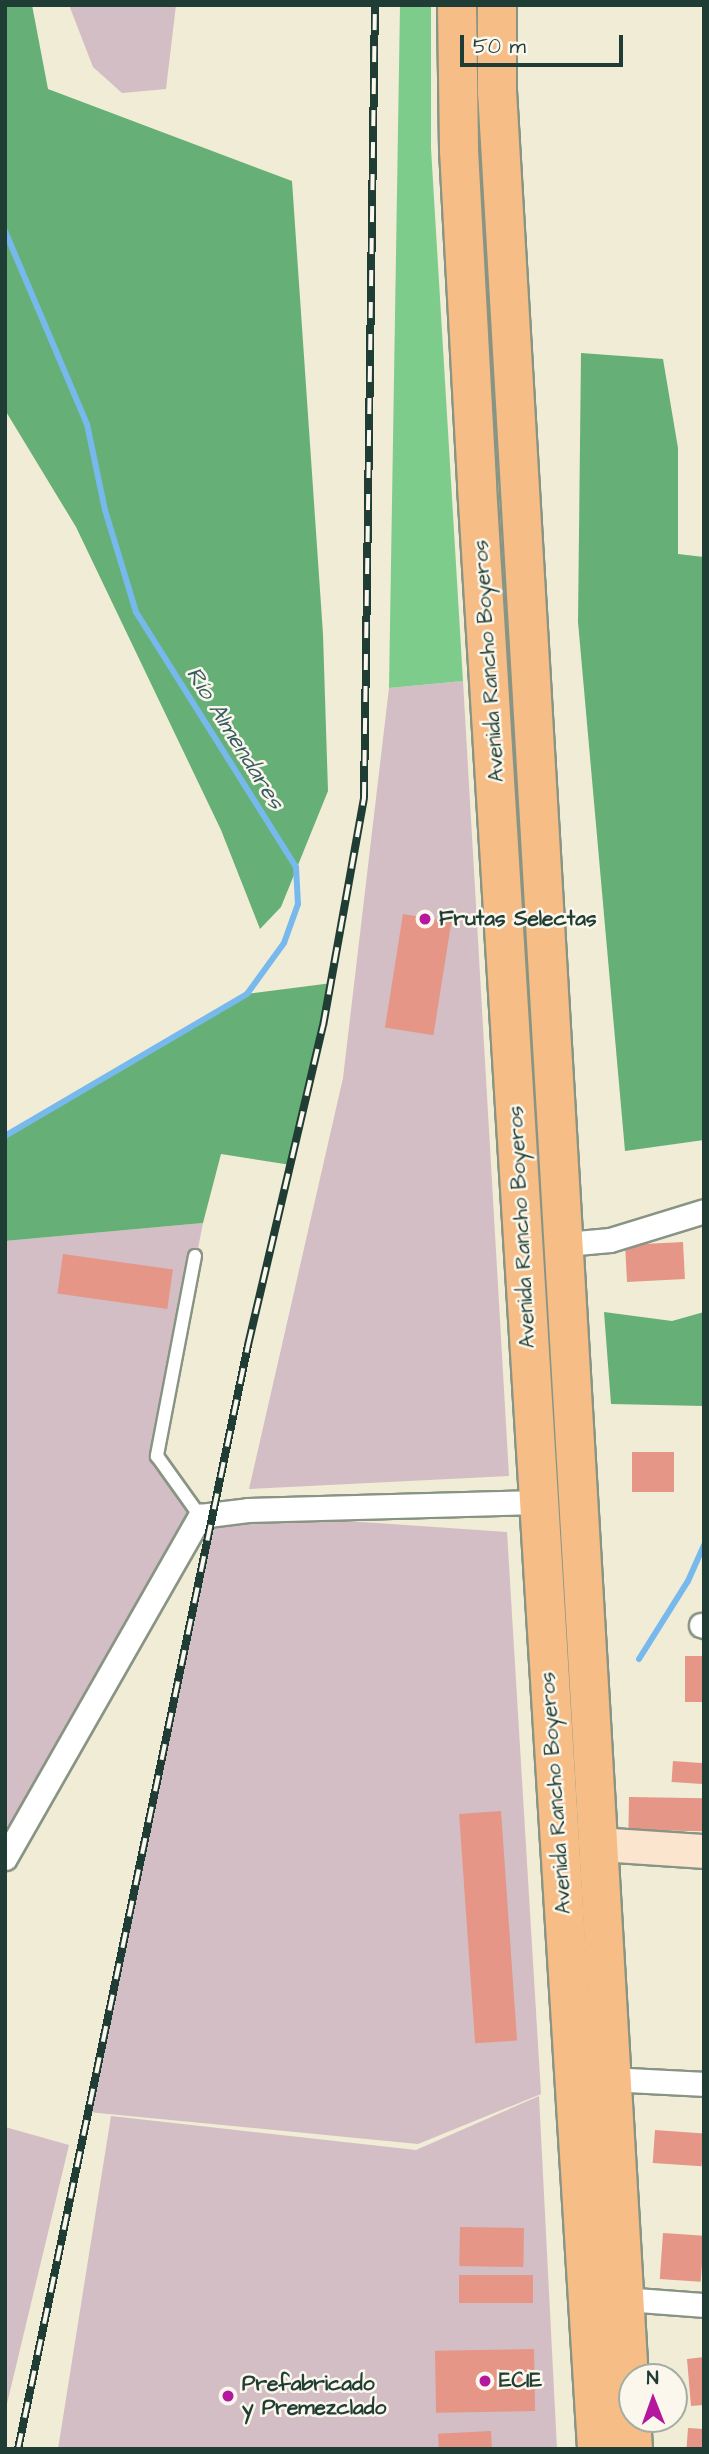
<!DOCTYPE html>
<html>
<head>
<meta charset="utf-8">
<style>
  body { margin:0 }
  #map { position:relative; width:709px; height:2454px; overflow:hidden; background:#f1ecd5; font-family:"Architects Daughter",sans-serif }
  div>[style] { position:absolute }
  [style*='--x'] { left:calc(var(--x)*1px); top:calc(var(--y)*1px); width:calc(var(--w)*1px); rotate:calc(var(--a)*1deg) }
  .industrial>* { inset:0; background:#d2bec4 }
  .green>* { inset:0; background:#7dcc8c }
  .forest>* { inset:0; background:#66b078 }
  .stream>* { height:6px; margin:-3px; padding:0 3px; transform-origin:3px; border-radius:3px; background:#78b9ed }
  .building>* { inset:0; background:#e59686; transform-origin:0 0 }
  .roads { filter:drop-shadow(2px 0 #889484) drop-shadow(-2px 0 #889484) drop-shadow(0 2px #889484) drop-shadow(0 -2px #889484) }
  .lane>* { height:12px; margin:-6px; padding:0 6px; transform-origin:6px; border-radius:6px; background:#fff }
  .street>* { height:23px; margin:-11.5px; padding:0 11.5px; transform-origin:11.5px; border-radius:11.5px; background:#fff }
  .secondary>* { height:33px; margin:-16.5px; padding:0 16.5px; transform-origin:16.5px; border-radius:16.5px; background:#fbe5cf }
  .highway>* { height:38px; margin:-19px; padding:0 19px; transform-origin:19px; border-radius:19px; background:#f6be86 }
  .rail>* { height:8px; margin-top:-4px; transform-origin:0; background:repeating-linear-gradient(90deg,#fbf7ec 0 16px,#1f3d34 0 32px); box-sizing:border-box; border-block:2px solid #1f3d34 }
  .dots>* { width:19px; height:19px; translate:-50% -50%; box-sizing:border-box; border:4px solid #fbf7ec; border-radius:50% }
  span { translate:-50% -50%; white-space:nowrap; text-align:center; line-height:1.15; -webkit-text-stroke:5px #fbf7ec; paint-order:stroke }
  .street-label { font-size:21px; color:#1f3d34 }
  .poi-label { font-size:21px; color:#1f3d34; font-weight:700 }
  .left { translate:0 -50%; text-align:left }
  .water-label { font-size:23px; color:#355c62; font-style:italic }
  .frame { position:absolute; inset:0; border:7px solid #1f3d34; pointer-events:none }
  .north { position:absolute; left:618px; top:2363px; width:70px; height:70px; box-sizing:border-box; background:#fbf7ec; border:2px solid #a3ada2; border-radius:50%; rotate:359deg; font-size:19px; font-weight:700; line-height:28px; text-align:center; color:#1f3d34 }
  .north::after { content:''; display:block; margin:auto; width:24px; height:32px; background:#b5179e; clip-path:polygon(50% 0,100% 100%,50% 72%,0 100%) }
  .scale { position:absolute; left:460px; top:35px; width:163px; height:32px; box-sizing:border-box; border:4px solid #1f3d34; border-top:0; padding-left:9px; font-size:21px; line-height:24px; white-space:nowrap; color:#1f3d34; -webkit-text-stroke:5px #fbf7ec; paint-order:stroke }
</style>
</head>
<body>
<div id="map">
  <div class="industrial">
    <i style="clip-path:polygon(69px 5px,176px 5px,166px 89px,122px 93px,93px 67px)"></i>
    <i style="clip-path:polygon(463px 681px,509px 1476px,249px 1489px,343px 1078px,389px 688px)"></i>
    <i style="clip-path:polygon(203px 1223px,157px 1456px,200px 1516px,5px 1858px,5px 1241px)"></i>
    <i style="clip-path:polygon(216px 1512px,507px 1532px,541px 2094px,418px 2144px,88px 2112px)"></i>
    <i style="clip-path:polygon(539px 2096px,557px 2449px,58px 2449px,111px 2116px,416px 2150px)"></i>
    <i style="clip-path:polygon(5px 2127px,69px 2145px,5px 2412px)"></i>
  </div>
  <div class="green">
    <i style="clip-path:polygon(400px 5px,431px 5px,431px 148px,463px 681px,389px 688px)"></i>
  </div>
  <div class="forest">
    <i style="clip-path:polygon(5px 5px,32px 5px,48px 89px,292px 181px,323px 634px,328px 791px,281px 907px,260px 929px,221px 830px,76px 527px,5px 410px)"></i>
    <i style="clip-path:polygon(581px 353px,663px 359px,678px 448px,678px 554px,704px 557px,704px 1140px,625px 1151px,578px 622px)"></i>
    <i style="clip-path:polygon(332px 983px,291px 1165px,221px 1154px,203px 1223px,5px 1241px,5px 1136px,247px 994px)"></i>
    <i style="clip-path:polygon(604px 1312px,672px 1321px,704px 1312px,704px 1406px,611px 1404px)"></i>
  </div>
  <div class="stream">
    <i style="--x:5;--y:231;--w:210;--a:67"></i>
    <i style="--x:87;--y:424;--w:88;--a:78.2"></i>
    <i style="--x:105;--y:510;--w:107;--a:73.1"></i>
    <i style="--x:136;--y:612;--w:301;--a:57.9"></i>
    <i style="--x:296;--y:867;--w:37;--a:87"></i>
    <i style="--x:298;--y:904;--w:41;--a:109.7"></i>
    <i style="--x:284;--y:943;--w:63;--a:126"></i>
    <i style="--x:247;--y:994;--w:281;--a:149.6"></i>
    <i style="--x:639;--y:1659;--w:92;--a:-57.9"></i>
    <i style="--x:688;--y:1581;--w:39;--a:-66"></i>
  </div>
  <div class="building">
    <i style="left:403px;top:914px;width:49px;height:115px;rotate:9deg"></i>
    <i style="left:683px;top:1242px;width:37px;height:58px;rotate:87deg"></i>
    <i style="left:63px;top:1254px;width:111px;height:40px;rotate:8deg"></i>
    <i style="left:632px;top:1452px;width:42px;height:40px"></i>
    <i style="left:685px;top:1656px;width:19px;height:46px"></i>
    <i style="left:673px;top:1761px;width:31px;height:21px;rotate:4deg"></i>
    <i style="left:629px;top:1797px;width:75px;height:33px;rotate:1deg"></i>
    <i style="left:501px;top:1811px;width:230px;height:42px;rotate:86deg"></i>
    <i style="left:655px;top:2130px;width:49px;height:33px;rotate:4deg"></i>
    <i style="left:460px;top:2227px;width:64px;height:39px;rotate:1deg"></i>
    <i style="left:663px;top:2233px;width:41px;height:46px;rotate:4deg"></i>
    <i style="left:533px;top:2275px;width:28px;height:74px;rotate:90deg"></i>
    <i style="left:534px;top:2349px;width:62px;height:99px;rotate:89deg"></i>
    <i style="clip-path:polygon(704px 2357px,704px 2405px,691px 2406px,687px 2359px)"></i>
    <i style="left:688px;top:2428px;width:16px;height:21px;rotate:4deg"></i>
    <i style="left:491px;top:2431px;width:18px;height:53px;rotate:87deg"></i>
  </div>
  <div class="roads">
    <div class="lane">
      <i style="--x:195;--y:1256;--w:204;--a:100.8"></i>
      <i style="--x:157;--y:1456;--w:74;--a:54.4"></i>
    </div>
    <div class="street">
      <i style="--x:566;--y:1244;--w:44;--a:-5.2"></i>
      <i style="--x:610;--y:1240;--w:98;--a:-17.1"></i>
      <i style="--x:701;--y:1625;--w:3;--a:18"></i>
      <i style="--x:5;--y:1858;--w:394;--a:-60.3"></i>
      <i style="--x:200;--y:1516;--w:48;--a:-7.1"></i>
      <i style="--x:248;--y:1510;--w:289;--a:-1.6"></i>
      <i style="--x:610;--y:2079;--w:94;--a:3"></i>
      <i style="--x:624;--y:2299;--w:80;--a:4.3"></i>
    </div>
    <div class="secondary">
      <i style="--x:598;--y:1844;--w:106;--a:3.8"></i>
    </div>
    <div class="highway">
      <i style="--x:457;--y:5;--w:145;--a:89.2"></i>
      <i style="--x:459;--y:150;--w:336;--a:86.9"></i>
      <i style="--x:477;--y:486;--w:1967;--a:86.5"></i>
      <i style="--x:497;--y:5;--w:86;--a:90"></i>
      <i style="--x:497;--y:91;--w:2362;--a:86.7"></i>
    </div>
  </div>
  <div class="rail">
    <i style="--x:18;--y:2449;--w:1128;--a:-78.23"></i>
    <i style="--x:248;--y:1345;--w:328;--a:-76.8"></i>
    <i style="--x:323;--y:1026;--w:232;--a:-79.8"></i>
    <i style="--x:364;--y:798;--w:793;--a:-89.21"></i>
  </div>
  <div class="dots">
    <i style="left:425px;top:919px;background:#b5179e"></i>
    <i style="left:485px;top:2381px;background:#b5179e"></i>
    <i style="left:228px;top:2396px;background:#b5179e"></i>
  </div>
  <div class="street-label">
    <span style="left:489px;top:661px;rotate:-94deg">Avenida Rancho Boyeros</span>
    <span style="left:522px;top:1227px;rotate:-93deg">Avenida Rancho Boyeros</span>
    <span style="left:556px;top:1793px;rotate:-94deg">Avenida Rancho Boyeros</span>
  </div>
  <div class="poi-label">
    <span class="left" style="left:439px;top:919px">Frutas Selectas</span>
    <span class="left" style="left:499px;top:2381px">ECIE</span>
    <span class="left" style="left:242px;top:2396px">Prefabricado<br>y Premezclado</span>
  </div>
  <div class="water-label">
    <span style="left:235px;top:738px;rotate:58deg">Río Almendares</span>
  </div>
  <div class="frame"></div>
  <div class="north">N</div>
  <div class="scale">50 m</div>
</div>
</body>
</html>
